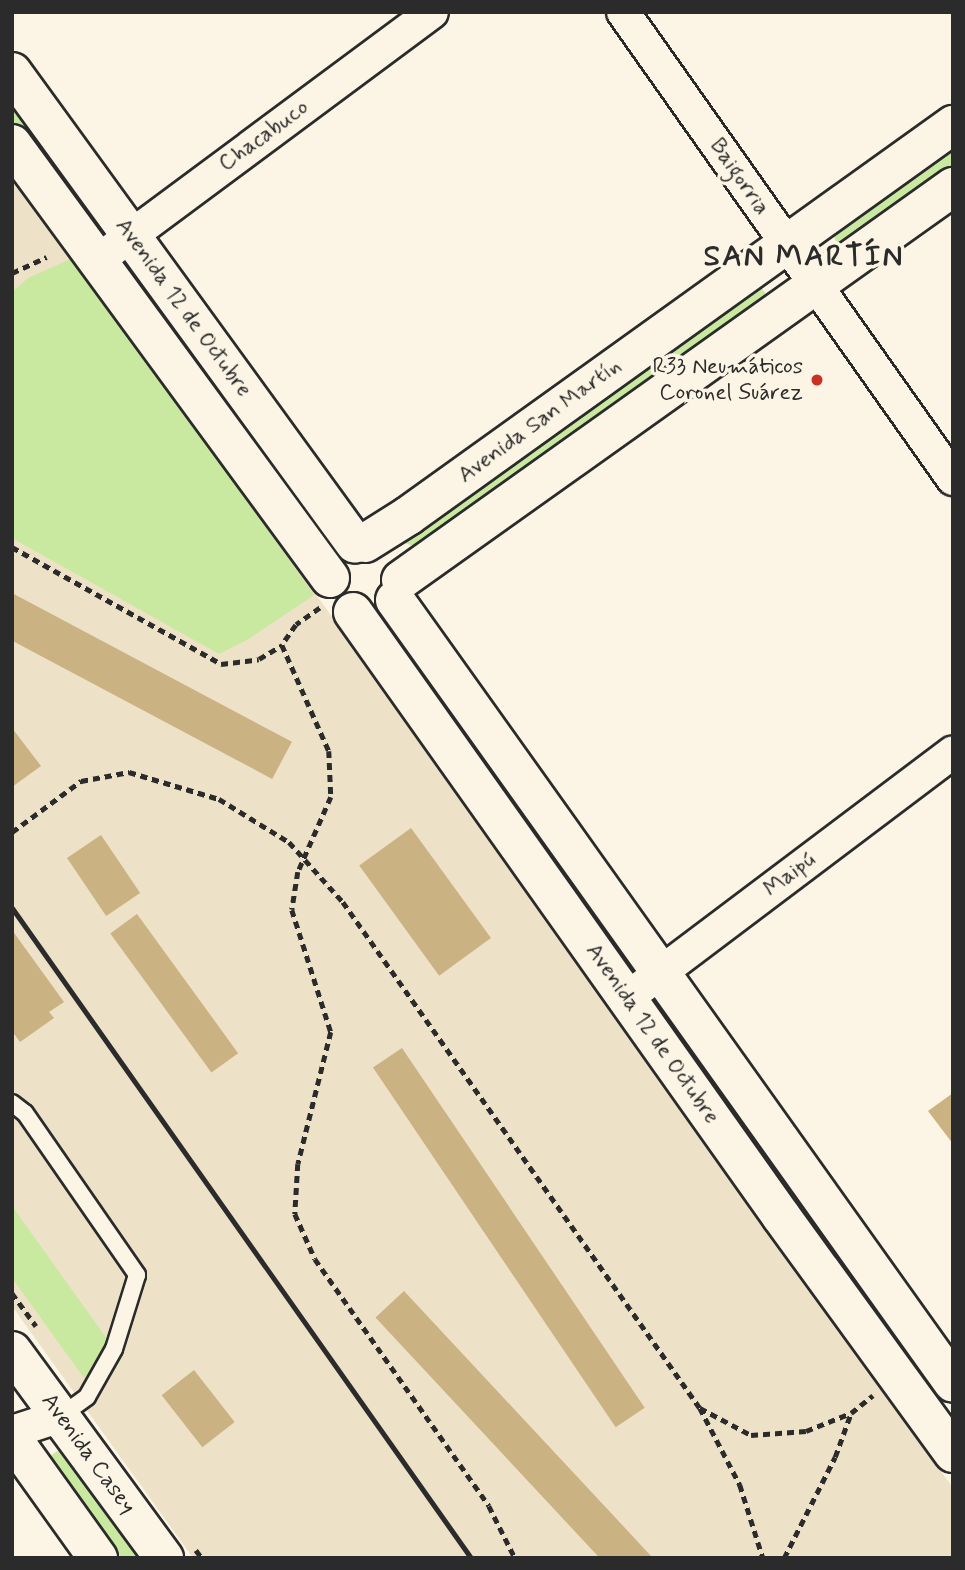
<!DOCTYPE html>
<html>
<head>
<meta charset="utf-8">
<style>
  body { margin:0 }
  #map { position:relative; width:965px; height:1570px; overflow:hidden; background:#fcf5e5; font-family:Mynerve,sans-serif }
  div>[style] { position:absolute }
  [style*='--x'] { left:calc(var(--x)*1px); top:calc(var(--y)*1px); width:calc(var(--w)*1px); rotate:calc(var(--a)*1deg) }
  .built>* { inset:0; background:#ede1c7 }
  .green>* { inset:0; background:#c9e9a1; transform-origin:0 0 }
  .building>* { inset:0; background:#cbb282; transform-origin:0 0 }
  .path>* { height:4.5px; margin-top:-2.25px; transform-origin:0; background:repeating-linear-gradient(90deg,#2b2b2b 0 7px,transparent 0 12px) }
  .roads { filter:drop-shadow(2px 0 #2b2b2b) drop-shadow(-2px 0 #2b2b2b) drop-shadow(0 2px #2b2b2b) drop-shadow(0 -2px #2b2b2b) }
  .service>* { height:16px; margin:-8px; padding:0 8px; transform-origin:8px; border-radius:8px; background:#fcf5e5 }
  .minor>* { height:32px; margin:-16px; padding:0 16px; transform-origin:16px; border-radius:16px; background:#fcf5e5 }
  .secondary>* { height:38px; margin:-19px; padding:0 19px; transform-origin:19px; border-radius:19px; background:#fcf5e5 }
  .rail>* { height:5px; margin:-2.5px; padding:0 2.5px; transform-origin:2.5px; border-radius:2.5px; background:#2b2b2b }
  .dots>* { width:19px; height:19px; translate:-50% -50%; box-sizing:border-box; border:4px solid #fcf5e5; border-radius:50% }
  span { translate:-50% -50%; white-space:nowrap; text-align:center; line-height:1.15; -webkit-text-stroke:7px #fcf5e5; paint-order:stroke }
  .street-label { font-size:23px; color:#2b2b2b }
  .poi-label { font-size:23px; color:#2b2b2b }
  .right { translate:-100% -50%; text-align:right }
  .district-label { font-size:30px; color:#2b2b2b; font-weight:700; letter-spacing:2px }
  .frame { position:absolute; inset:0; border:14px solid #2b2b2b; pointer-events:none }
</style>
</head>
<body>
<div id="map">
  <div class="built">
    <i style="clip-path:polygon(12px 168px,953px 1488px,953px 1558px,193px 1558px,12px 1306px)"></i>
  </div>
  <div class="green">
    <i style="clip-path:polygon(12px 95px,90px 210px,86px 216px,78px 215px,12px 122px)"></i>
    <i style="clip-path:polygon(953px 145px,953px 168px,845px 244px,836px 242px,833px 233px)"></i>
    <i style="clip-path:polygon(75px 257px,314px 595px,247px 640px,219px 654px,12px 538px,12px 292px,28px 278px)"></i>
    <i style="clip-path:polygon(760px 286px,766px 294px,764px 299px,415px 547px,405px 543px)"></i>
    <i style="clip-path:polygon(186px 332px,322px 528px,319px 532px,183px 355px)"></i>
    <i style="clip-path:polygon(394px 632px,627px 951px,624px 955px,621px 957px,390px 638px)"></i>
    <i style="clip-path:polygon(669px 1016px,876px 1308px,874px 1310px,870px 1312px,664px 1019px)"></i>
    <i style="clip-path:polygon(12px 1206px,107px 1339px,98px 1366px,84px 1378px,12px 1278px)"></i>
    <i style="left:60px;top:1449px;width:135px;height:14px;rotate:54deg"></i>
  </div>
  <div class="building">
    <i style="left:12px;top:593px;width:317px;height:42px;rotate:28deg"></i>
    <i style="clip-path:polygon(12px 728px,41px 766px,12px 787px)"></i>
    <i style="left:411px;top:828px;width:136px;height:64px;rotate:54deg"></i>
    <i style="left:101px;top:835px;width:70px;height:41px;rotate:56deg"></i>
    <i style="left:137px;top:914px;width:172px;height:33px;rotate:54deg"></i>
    <i style="clip-path:polygon(12px 930px,64px 1002px,49px 1012px,54px 1018px,20px 1042px,12px 1031px)"></i>
    <i style="left:402px;top:1048px;width:434px;height:35px;rotate:56deg"></i>
    <i style="clip-path:polygon(953px 1093px,953px 1144px,928px 1111px)"></i>
    <i style="left:404px;top:1291px;width:368px;height:39px;rotate:47deg"></i>
    <i style="left:194px;top:1370px;width:66px;height:41px;rotate:52deg"></i>
  </div>
  <div class="path">
    <i style="--x:12;--y:273;--w:38;--a:-25"></i>
    <i style="--x:12;--y:547;--w:240;--a:29.2"></i>
    <i style="--x:221;--y:664;--w:38;--a:-7"></i>
    <i style="--x:259;--y:659;--w:27;--a:-31"></i>
    <i style="--x:320;--y:608;--w:29;--a:145"></i>
    <i style="--x:296;--y:625;--w:24;--a:125"></i>
    <i style="--x:282;--y:645;--w:116;--a:66.1"></i>
    <i style="--x:329;--y:751;--w:46;--a:87.5"></i>
    <i style="--x:331;--y:797;--w:82;--a:113.7"></i>
    <i style="--x:298;--y:872;--w:38;--a:99"></i>
    <i style="--x:292;--y:910;--w:128;--a:72.3"></i>
    <i style="--x:331;--y:1032;--w:136;--a:104"></i>
    <i style="--x:298;--y:1164;--w:50;--a:93.4"></i>
    <i style="--x:295;--y:1214;--w:49;--a:66"></i>
    <i style="--x:315;--y:1259;--w:302;--a:54.8"></i>
    <i style="--x:489;--y:1506;--w:58;--a:63.4"></i>
    <i style="--x:12;--y:832;--w:86;--a:-36.5"></i>
    <i style="--x:81;--y:781;--w:49;--a:-10.6"></i>
    <i style="--x:129;--y:772;--w:94;--a:16.7"></i>
    <i style="--x:219;--y:799;--w:82;--a:31.6"></i>
    <i style="--x:289;--y:842;--w:81;--a:48"></i>
    <i style="--x:343;--y:902;--w:619;--a:54.8"></i>
    <i style="--x:700;--y:1408;--w:58;--a:27.9"></i>
    <i style="--x:751;--y:1435;--w:55;--a:-4.2"></i>
    <i style="--x:806;--y:1431;--w:48;--a:-21.8"></i>
    <i style="--x:12;--y:1293;--w:41;--a:54"></i>
    <i style="--x:700;--y:1408;--w:87;--a:62.5"></i>
    <i style="--x:740;--y:1485;--w:77;--a:72.5"></i>
    <i style="--x:196;--y:1550;--w:10;--a:53"></i>
    <i style="--x:784;--y:1558;--w:113;--a:-63.2"></i>
    <i style="--x:835;--y:1457;--w:47;--a:-70"></i>
    <i style="--x:851;--y:1413;--w:28;--a:-39"></i>
  </div>
  <div class="roads">
    <div class="service">
      <i style="--x:12;--y:1103;--w:16;--a:38"></i>
      <i style="--x:25;--y:1113;--w:197;--a:55.3"></i>
      <i style="--x:137;--y:1275;--w:77;--a:107.3"></i>
      <i style="--x:114;--y:1349;--w:55;--a:119.4"></i>
      <i style="--x:87;--y:1397;--w:32;--a:144"></i>
    </div>
    <div class="minor">
      <i style="--x:623;--y:12;--w:572;--a:54.75"></i>
      <i style="--x:97;--y:261;--w:417;--a:-36.6"></i>
      <i style="--x:627;--y:998;--w:408;--a:-37"></i>
      <i style="--x:12;--y:1432;--w:52;--a:-18.1"></i>
    </div>
    <div class="secondary">
      <i style="--x:12;--y:72;--w:583;--a:53.99"></i>
      <i style="--x:12;--y:144;--w:538;--a:53.77"></i>
      <i style="--x:365;--y:543;--w:51;--a:-32.1"></i>
      <i style="--x:408;--y:516;--w:671;--a:-35.66"></i>
      <i style="--x:401;--y:580;--w:678;--a:-35.45"></i>
      <i style="--x:395;--y:600;--w:961;--a:54.52"></i>
      <i style="--x:353;--y:612;--w:740;--a:54.68"></i>
      <i style="--x:781;--y:1216;--w:293;--a:54"></i>
      <i style="--x:12;--y:1351;--w:257;--a:53.7"></i>
      <i style="--x:12;--y:1438;--w:148;--a:54.4"></i>
    </div>
  </div>
  <div class="rail">
    <i style="--x:12;--y:908;--w:796;--a:54.77"></i>
  </div>
  <div class="dots">
    <i style="left:817px;top:380px;background:#c8321e"></i>
  </div>
  <div class="street-label">
    <span style="left:264px;top:136px;rotate:-36deg">Chacabuco</span>
    <span style="left:739px;top:177px;rotate:55deg">Baigorria</span>
    <span style="left:183px;top:308px;rotate:54deg">Avenida 12 de Octubre</span>
    <span style="left:540px;top:421px;rotate:-36deg">Avenida San Martín</span>
    <span style="left:790px;top:875px;rotate:-37deg">Maipú</span>
    <span style="left:652px;top:1034px;rotate:55deg">Avenida 12 de Octubre</span>
    <span style="left:88px;top:1454px;rotate:54deg">Avenida Casey</span>
  </div>
  <div class="poi-label">
    <span class="right" style="left:803px;top:380px">R33 Neumáticos<br>Coronel Suárez</span>
  </div>
  <div class="district-label">
    <span style="left:804px;top:257px">SAN MARTÍN</span>
  </div>
  <div class="frame"></div>
</div>
</body>
</html>
